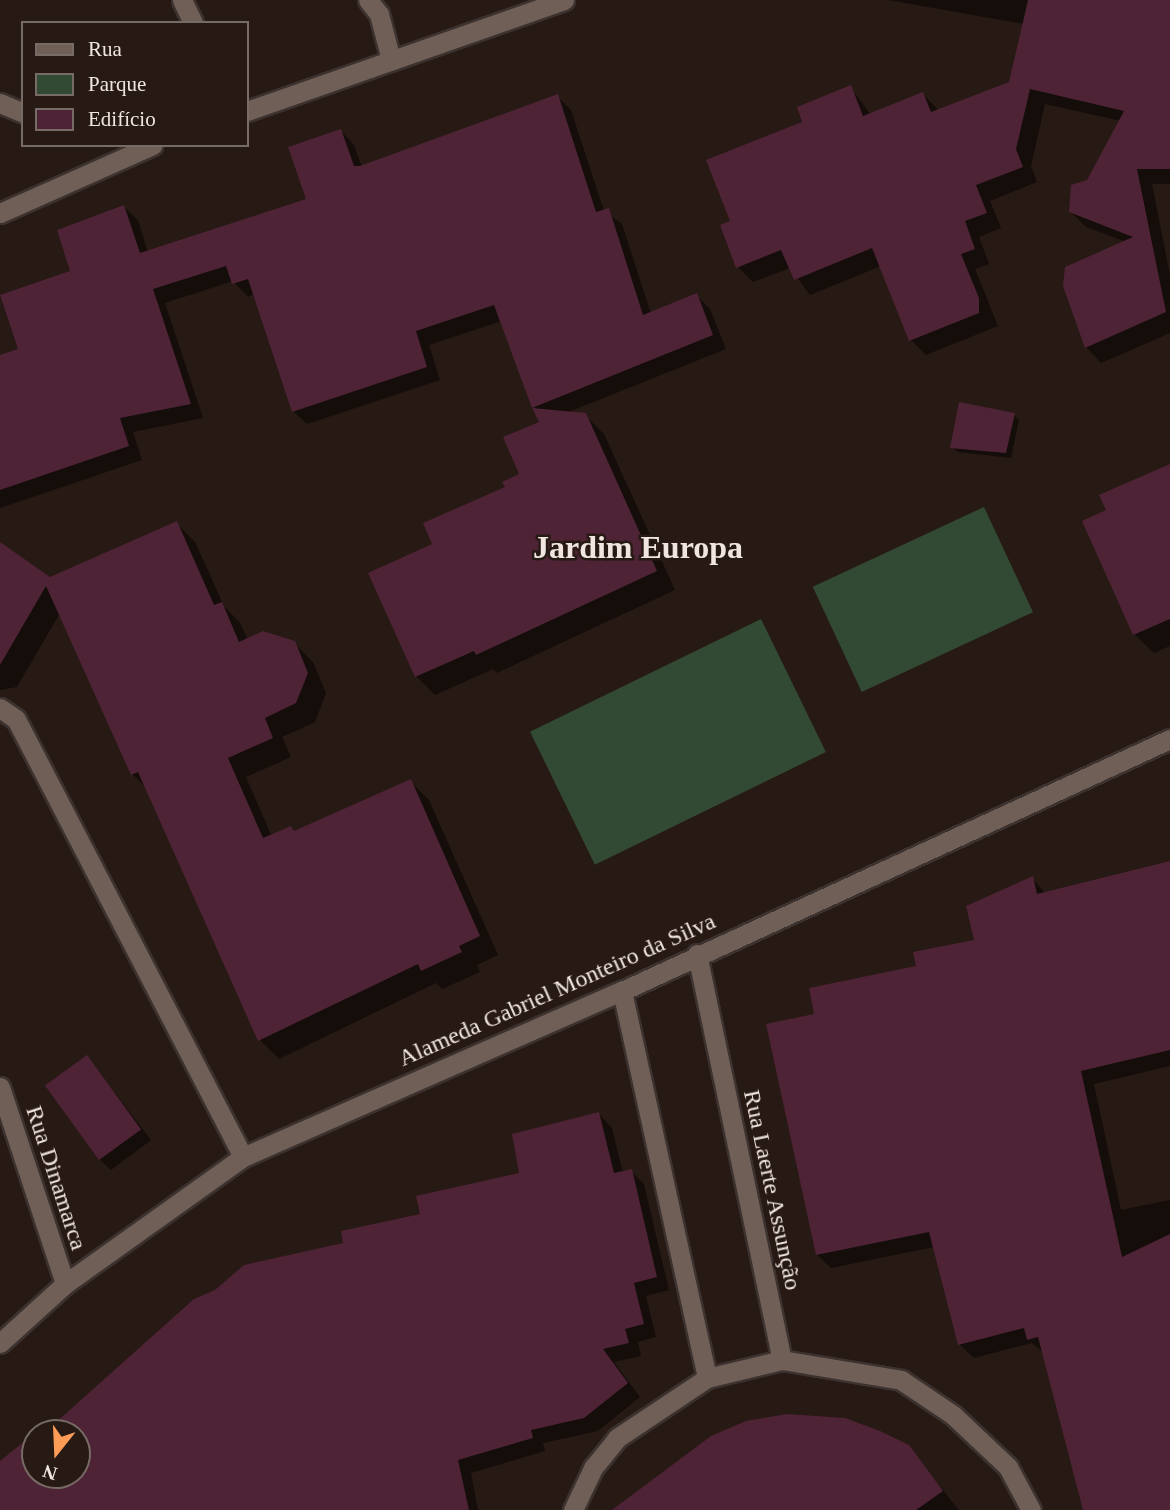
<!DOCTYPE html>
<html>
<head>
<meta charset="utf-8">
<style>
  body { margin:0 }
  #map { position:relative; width:1170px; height:1510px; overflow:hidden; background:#271913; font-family:Georgia,serif }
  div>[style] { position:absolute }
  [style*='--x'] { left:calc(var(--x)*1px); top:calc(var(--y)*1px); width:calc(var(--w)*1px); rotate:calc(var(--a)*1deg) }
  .green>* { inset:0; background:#324a34; transform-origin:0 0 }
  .shadow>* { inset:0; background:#0007 }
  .building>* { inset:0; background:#4f2336; transform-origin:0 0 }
  .roads { filter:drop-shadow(2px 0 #3c322f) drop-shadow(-2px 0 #3c322f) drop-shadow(0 2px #3c322f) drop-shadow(0 -2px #3c322f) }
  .service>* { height:19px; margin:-9.5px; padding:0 9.5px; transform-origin:9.5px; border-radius:9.5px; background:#705f57 }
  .minor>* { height:19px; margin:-9.5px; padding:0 9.5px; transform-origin:9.5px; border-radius:9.5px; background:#705f57 }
  .tertiary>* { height:19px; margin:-9.5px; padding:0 9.5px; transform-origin:9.5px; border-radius:9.5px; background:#705f57 }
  span { translate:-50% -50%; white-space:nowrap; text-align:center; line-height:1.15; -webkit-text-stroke:5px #271913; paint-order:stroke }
  .street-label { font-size:24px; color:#f0e5e1 }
  .district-label { font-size:32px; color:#f0e5e1; font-weight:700 }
  .legend { position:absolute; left:21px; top:21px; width:228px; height:126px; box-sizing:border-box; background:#271913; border:2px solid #776b65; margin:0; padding:9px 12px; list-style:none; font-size:21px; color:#f0e5e1 }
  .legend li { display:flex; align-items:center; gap:14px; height:35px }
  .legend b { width:35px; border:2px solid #776b65 }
  .north { position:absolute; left:21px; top:1419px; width:70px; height:70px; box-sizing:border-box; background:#271913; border:2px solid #776b65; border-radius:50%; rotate:198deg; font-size:19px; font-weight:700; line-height:28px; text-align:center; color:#f0e5e1 }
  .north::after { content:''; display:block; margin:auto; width:24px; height:32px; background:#fd9c56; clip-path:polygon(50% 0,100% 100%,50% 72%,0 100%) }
</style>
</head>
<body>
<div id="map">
  <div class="green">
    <i style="left:984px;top:507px;width:116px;height:189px;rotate:65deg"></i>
    <i style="left:761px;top:619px;width:148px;height:257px;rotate:64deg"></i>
  </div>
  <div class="shadow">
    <i style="clip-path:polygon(888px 0,1170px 0,1170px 184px,1152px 184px,1170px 275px,1170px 333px,1101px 363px,1086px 347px,1126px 242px,1086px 227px,1071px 212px,1121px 121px,1045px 104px,1031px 166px,1037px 182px,990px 201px,1001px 228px,979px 237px,989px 264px,975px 269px,998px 326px,926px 355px,911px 340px,881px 266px,810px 295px,790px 268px,753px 282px,738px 267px,732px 222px,804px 123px,850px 87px,871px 115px,923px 94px,939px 111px,1010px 83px,1024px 24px)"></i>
    <i style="clip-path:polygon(557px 96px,571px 110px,604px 211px,622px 224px,651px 314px,696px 295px,710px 309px,726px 349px,566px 413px,585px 415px,604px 434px,675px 590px,497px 673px,493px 669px,435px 695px,416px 676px,434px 545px,522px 475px,541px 423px,502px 321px,429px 345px,440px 380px,307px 424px,293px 411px,255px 294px,248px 297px,233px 281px,165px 303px,203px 418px,133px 432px,142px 460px,0 508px,0 357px,20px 350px,72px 272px,124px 207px,138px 220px,148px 252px,308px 200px,341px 131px,354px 145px,362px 167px)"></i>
    <i style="clip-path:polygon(1014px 415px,1019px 420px,1011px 458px,958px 452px,952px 447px)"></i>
    <i style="clip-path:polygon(1170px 466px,1170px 646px,1154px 653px,1134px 634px,1108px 511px)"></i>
    <i style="clip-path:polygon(176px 523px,195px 542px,224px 606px,240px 623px,248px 640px,294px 643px,313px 662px,326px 693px,315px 722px,282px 737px,291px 757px,246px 777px,272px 837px,295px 833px,410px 781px,429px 800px,498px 955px,477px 965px,480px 972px,442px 989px,436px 983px,279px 1059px,260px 1040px,149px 790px,132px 774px,60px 613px,17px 687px,0 690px,0 564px,50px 579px)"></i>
    <i style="clip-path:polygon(1170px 862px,1170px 1066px,1094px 1084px,1121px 1210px,1170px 1200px,1170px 1510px,1085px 1510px,1044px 1353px,1032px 1343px,974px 1358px,960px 1345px,934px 1247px,831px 1268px,817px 1255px,816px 1016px,976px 941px,1032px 878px,1046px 894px)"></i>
    <i style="clip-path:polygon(87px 1057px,151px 1140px,111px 1170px,99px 1159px)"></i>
    <i style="clip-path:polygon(599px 1114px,612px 1128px,623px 1173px,631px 1171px,644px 1184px,669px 1290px,646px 1296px,656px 1337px,638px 1342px,641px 1356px,614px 1362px,640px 1397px,598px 1431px,543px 1443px,545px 1451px,471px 1473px,478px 1510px,0 1510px,0 1464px,35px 1443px,35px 1475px,77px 1475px,77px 1433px,46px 1433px,346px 1245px,521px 1174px)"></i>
    <i style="clip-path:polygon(907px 1446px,959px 1510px,626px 1510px)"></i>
  </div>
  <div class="building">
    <i style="clip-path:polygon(1028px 0,1170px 0,1170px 169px,1137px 169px,1166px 312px,1085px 348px,1063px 286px,1065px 267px,1133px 237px,1069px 212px,1071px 185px,1087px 180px,1124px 111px,1030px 89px,1016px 149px,1023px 167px,976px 185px,987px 213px,965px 221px,975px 249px,961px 254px,979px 298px,979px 313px,909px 341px,872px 248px,794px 280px,781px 250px,736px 268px,720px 225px,730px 221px,706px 160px,802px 122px,797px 107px,851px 85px,863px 116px,923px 92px,931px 112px,1009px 82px)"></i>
    <i style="clip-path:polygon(558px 94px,596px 212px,609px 208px,643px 315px,697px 293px,713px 335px,532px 408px,494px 305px,416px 331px,427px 367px,292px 412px,248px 279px,232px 284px,226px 266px,153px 289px,191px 404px,120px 418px,129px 446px,0 490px,0 355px,18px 349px,0 295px,70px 271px,57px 230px,124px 205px,140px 253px,306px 199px,288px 147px,341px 129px,354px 166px,360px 166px)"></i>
    <i style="clip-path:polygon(959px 402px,1015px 413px,1006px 453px,950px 448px)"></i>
    <i style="clip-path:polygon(532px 408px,586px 413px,657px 571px,476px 655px,474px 651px,415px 677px,368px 573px,432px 544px,423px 523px,505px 487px,502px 482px,519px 474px,503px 437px,539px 422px)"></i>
    <i style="clip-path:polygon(1170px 464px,1170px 619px,1133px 635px,1082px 521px,1106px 510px,1099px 495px)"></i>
    <i style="clip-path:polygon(177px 521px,214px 605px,222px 602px,239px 642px,263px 631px,295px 641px,308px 673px,296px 703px,265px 718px,273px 738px,228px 758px,263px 838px,291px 826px,294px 831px,411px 779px,480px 936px,459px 946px,462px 952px,421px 971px,418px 964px,258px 1041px,138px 772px,131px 775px,46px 586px,0 665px,0 542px,50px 577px)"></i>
    <i style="clip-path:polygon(1170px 861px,1170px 1050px,1081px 1071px,1122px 1257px,1170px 1234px,1170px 1510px,1083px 1510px,1038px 1337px,1027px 1340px,1024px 1328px,958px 1345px,929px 1232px,816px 1255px,766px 1024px,814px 1014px,809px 988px,916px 966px,913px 952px,974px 940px,966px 906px,1033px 876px,1037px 894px)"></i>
    <i style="left:87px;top:1055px;width:92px;height:52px;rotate:54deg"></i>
    <i style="clip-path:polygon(599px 1112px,614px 1173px,632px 1169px,657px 1277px,634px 1283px,644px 1324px,625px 1329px,629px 1343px,603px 1349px,628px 1383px,584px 1418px,531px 1430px,533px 1438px,458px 1460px,469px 1510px,0 1510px,0 1461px,31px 1436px,35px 1441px,35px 1475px,77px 1475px,77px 1433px,44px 1433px,194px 1299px,215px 1290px,244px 1265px,343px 1243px,341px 1231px,420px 1214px,416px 1196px,519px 1173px,512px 1134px)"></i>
    <i style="clip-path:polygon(787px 1414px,845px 1418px,880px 1431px,909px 1445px,943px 1491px,916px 1510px,612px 1510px,711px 1436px,746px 1421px)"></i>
  </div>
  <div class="roads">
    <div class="service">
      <i style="--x:0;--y:708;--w:19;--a:35"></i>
      <i style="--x:16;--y:719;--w:493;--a:62.6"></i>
    </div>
    <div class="minor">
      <i style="--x:182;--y:0;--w:25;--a:64"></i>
      <i style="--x:368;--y:0;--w:18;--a:52"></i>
      <i style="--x:379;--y:14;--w:48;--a:75.4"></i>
      <i style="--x:0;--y:103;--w:25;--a:23"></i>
      <i style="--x:247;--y:111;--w:336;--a:-19.3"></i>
      <i style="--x:0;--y:213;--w:167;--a:-24"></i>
      <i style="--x:697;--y:954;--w:415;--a:78.2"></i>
      <i style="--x:622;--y:991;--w:396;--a:77.6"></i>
      <i style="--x:0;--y:1087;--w:207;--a:71.7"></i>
      <i style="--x:573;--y:1510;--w:47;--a:-64.5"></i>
      <i style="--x:593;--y:1468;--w:38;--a:-51"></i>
      <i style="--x:617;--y:1438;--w:108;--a:-33.7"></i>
      <i style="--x:707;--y:1378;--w:77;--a:-13.5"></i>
      <i style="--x:782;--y:1360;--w:121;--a:9.5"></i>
      <i style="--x:901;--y:1380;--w:63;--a:33.9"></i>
      <i style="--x:953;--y:1415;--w:76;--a:43.4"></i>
      <i style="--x:1008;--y:1467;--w:49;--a:61.9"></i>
    </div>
    <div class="tertiary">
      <i style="--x:0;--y:1343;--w:88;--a:-42.2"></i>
      <i style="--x:65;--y:1284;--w:219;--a:-35.5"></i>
      <i style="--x:243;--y:1157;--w:414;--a:-23.7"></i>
      <i style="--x:622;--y:991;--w:603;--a:-24.7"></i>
    </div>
  </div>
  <div class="street-label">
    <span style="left:557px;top:990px;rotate:-24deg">Alameda Gabriel Monteiro da Silva</span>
    <span style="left:56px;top:1178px;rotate:72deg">Rua Dinamarca</span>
    <span style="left:772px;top:1190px;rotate:78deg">Rua Laerte Assunção</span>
  </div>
  <div class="district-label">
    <span style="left:638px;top:547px">Jardim Europa</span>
  </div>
  <ul class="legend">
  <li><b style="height:9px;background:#705f57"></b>Rua</li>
  <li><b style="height:19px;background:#324a34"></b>Parque</li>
  <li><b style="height:19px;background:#4f2336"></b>Edifício</li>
  </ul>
  <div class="north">N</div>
</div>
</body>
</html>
